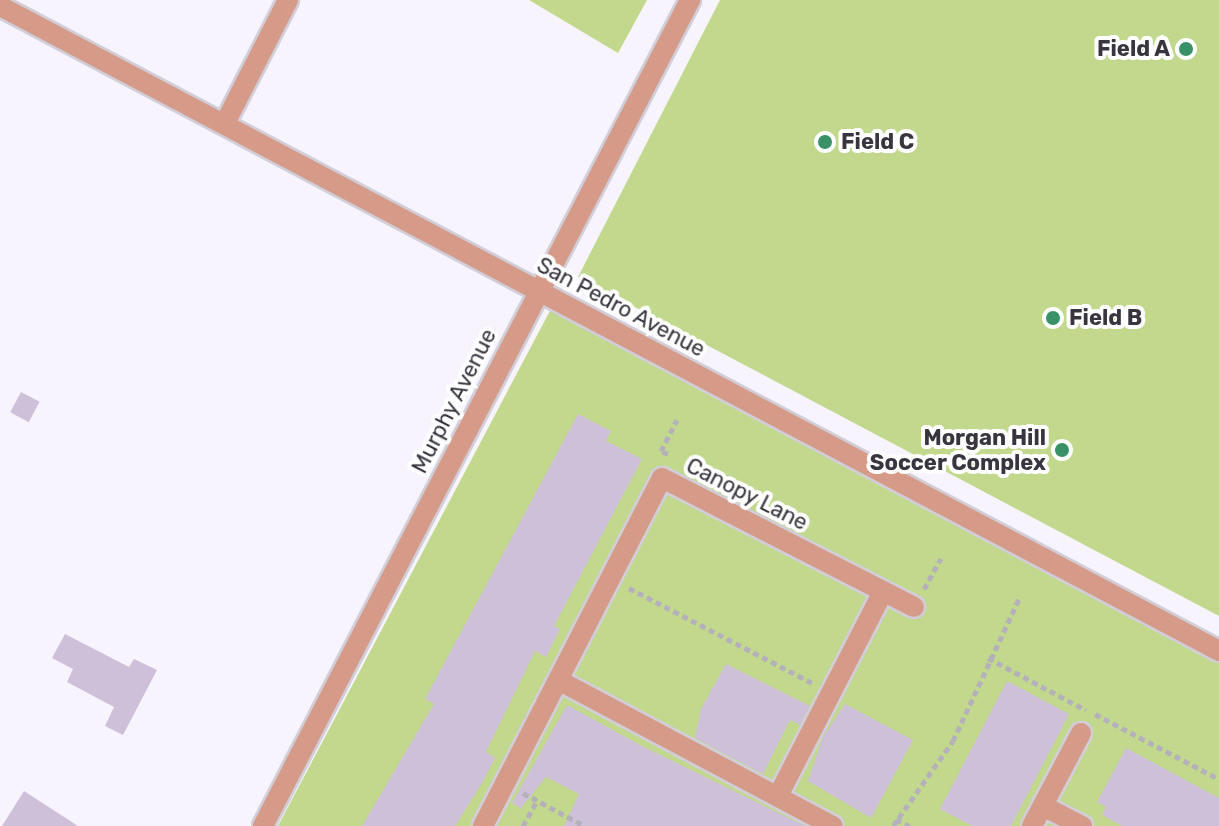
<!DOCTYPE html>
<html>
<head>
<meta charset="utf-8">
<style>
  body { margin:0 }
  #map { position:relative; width:1219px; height:826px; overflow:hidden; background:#f7f4fe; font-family:Rubik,sans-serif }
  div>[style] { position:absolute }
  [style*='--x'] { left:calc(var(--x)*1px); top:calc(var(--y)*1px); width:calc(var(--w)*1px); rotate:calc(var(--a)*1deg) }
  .green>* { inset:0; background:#c1d88d }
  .building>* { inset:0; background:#cdc0d8; transform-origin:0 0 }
  .path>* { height:5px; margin-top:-2.5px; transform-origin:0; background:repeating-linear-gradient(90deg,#b5b1bb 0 6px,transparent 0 10px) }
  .roads { filter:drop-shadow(2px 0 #d1ced8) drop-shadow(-2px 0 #d1ced8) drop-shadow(0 2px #d1ced8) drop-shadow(0 -2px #d1ced8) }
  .minor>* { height:20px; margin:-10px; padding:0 10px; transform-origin:10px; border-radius:10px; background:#d59a88 }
  .dots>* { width:22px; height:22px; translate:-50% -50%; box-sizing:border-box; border:4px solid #fff; border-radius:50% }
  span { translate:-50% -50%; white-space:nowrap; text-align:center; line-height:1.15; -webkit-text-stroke:8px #fff; paint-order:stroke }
  .poi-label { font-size:22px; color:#39353f; font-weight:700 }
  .right { translate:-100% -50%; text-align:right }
  .left { translate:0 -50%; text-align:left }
  .street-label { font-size:22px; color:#39353f }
</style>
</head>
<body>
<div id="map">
  <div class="green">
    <i style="clip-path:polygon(529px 0,647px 0,618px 53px)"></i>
    <i style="clip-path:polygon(720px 0,1219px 0,1219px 616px,578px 277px)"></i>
    <i style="clip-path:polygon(552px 307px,1219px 663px,1219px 826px,278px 826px)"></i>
  </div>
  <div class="building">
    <i style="left:21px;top:392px;width:21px;height:23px;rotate:28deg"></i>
    <i style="clip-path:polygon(578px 414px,611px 431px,606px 441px,642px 459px,554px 626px,560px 629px,546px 657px,535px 651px,486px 752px,495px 758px,482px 783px,455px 826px,362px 826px,434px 704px,425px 699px)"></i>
    <i style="clip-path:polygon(65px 634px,129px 667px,134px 659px,157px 670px,123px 735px,105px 726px,114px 707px,67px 682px,73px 669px,52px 658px)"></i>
    <i style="clip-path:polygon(726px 664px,810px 706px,800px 725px,790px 720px,763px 774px,695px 738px,701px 709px)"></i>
    <i style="clip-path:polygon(1007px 681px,1069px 714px,1011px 826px,972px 826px,940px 809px)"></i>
    <i style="clip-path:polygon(845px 704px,913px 740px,871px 818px,808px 781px,823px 737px)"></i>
    <i style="clip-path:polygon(567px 705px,640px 745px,805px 826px,564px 826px,579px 794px,546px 777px,521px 808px,512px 803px)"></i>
    <i style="clip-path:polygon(1126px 748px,1219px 798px,1219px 826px,1122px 826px,1102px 815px,1106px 807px,1097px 802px)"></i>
    <i style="clip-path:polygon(24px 791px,78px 826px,2px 826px)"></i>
  </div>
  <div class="path">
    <i style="--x:668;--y:454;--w:8;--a:-157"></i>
    <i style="--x:661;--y:451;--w:35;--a:-63"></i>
    <i style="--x:629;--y:588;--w:206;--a:27.4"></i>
    <i style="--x:924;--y:589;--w:35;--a:-61"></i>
    <i style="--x:988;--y:658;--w:111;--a:28"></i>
    <i style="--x:1095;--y:714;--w:140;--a:27.7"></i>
    <i style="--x:523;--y:793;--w:70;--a:28"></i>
    <i style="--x:896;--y:819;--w:15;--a:28"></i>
    <i style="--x:523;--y:826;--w:29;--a:-61"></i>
    <i style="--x:893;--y:826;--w:104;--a:-54.8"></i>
    <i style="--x:953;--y:741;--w:157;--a:-65.1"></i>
  </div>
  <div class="roads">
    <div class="minor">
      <i style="--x:0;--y:6;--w:1379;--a:27.88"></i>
      <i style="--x:225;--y:123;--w:138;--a:-62.9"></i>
      <i style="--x:558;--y:680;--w:311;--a:28"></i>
      <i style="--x:778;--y:796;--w:229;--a:-62.8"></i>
      <i style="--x:1043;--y:806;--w:44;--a:27.1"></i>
      <i style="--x:263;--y:826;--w:930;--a:-62.66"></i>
      <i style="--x:483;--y:826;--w:391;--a:-62.8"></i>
      <i style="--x:662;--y:478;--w:283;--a:27.1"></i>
      <i style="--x:1032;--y:826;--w:105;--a:-62.2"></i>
    </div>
  </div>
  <div class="dots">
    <i style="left:1186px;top:49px;background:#389167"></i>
    <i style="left:825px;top:142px;background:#389167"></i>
    <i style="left:1053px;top:318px;background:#389167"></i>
    <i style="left:1062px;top:450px;background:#389167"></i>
  </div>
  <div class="poi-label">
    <span class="right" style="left:1170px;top:49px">Field A</span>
    <span class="left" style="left:841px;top:142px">Field C</span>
    <span class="left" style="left:1069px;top:318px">Field B</span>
    <span class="right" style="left:1046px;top:450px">Morgan Hill<br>Soccer Complex</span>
  </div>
  <div class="street-label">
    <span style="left:621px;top:307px;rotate:28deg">San Pedro Avenue</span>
    <span style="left:454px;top:401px;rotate:-63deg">Murphy Avenue</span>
    <span style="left:747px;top:494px;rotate:27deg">Canopy Lane</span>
  </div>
</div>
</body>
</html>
